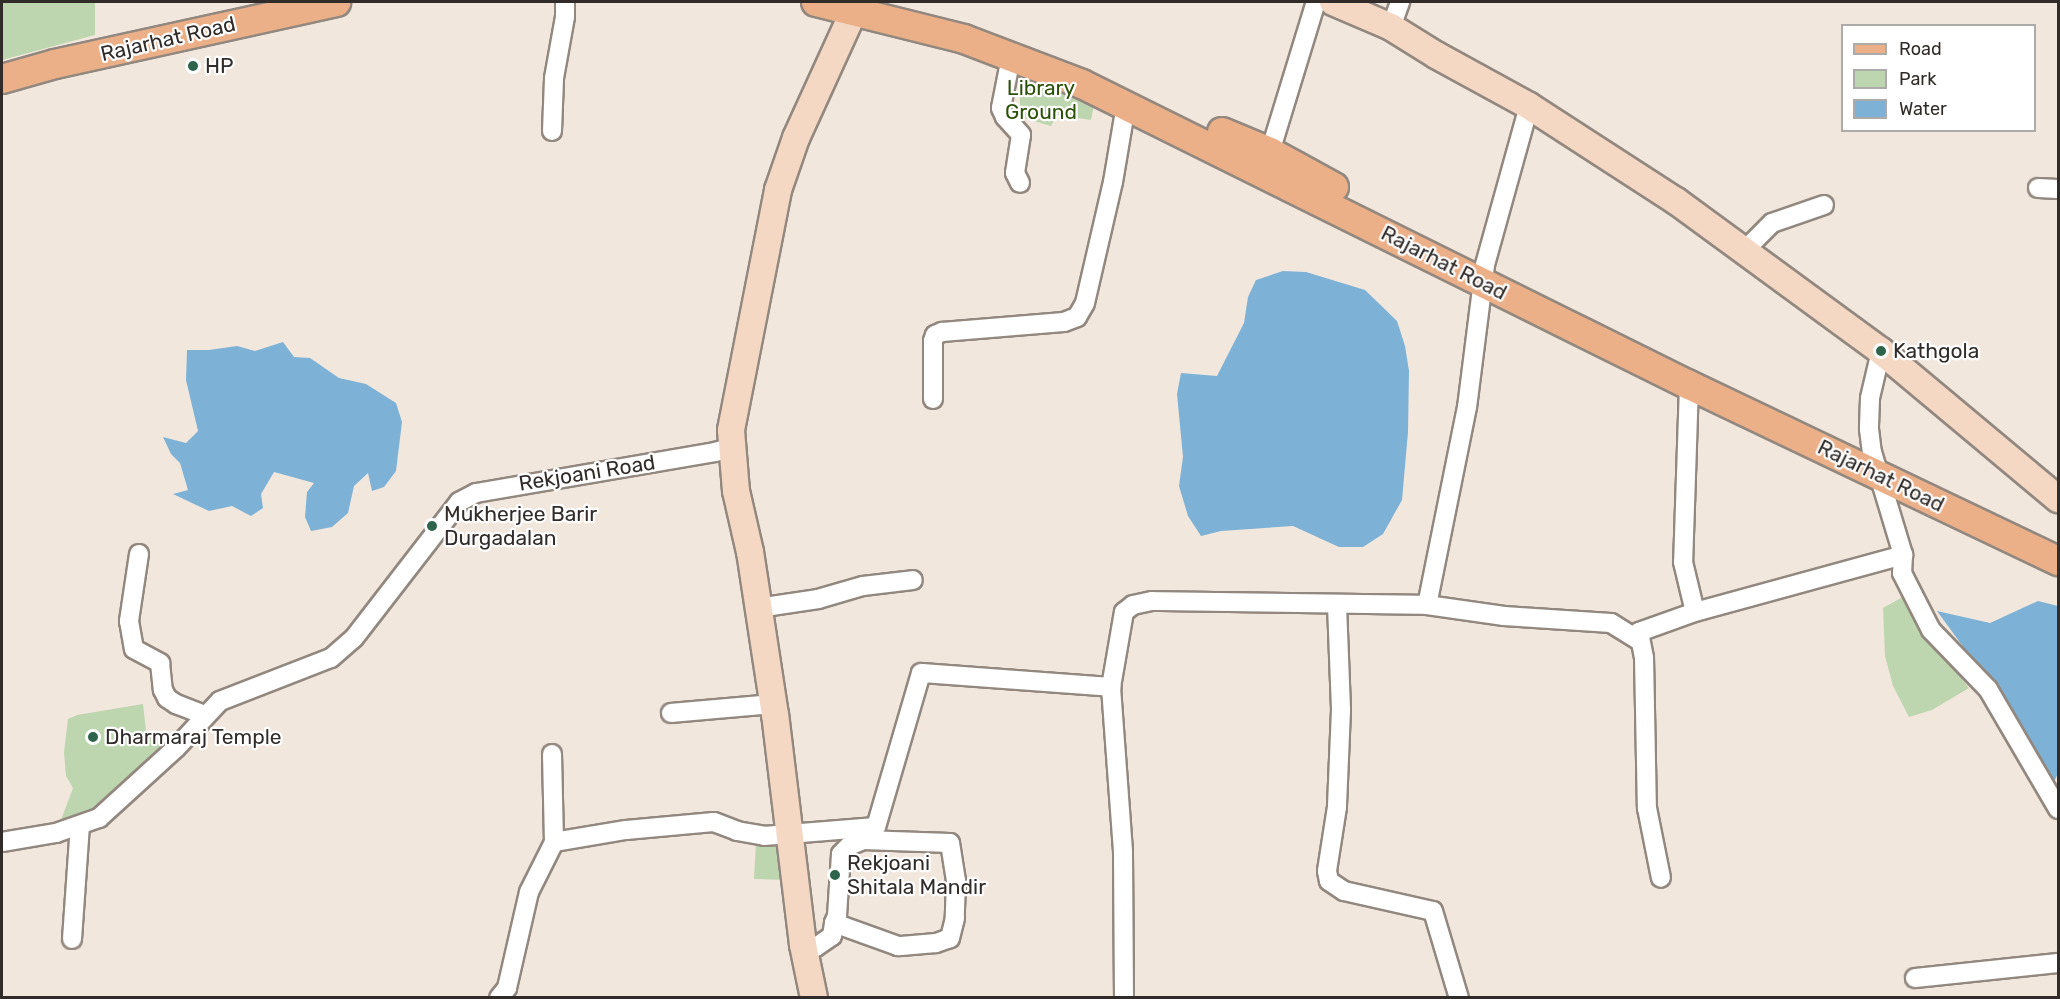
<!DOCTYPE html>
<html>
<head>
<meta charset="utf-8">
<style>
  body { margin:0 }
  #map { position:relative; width:2060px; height:999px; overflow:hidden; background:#f2e7dd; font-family:Rubik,sans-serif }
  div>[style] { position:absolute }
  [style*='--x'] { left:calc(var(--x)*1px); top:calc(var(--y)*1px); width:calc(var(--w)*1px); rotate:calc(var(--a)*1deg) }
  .green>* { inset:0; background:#bdd6af }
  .water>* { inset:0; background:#7db2d6 }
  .roads { filter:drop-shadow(2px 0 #92887f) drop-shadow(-2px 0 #92887f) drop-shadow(0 2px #92887f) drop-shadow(0 -2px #92887f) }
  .street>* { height:18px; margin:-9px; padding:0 9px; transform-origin:9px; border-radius:9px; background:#fff }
  .secondary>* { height:26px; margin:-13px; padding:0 13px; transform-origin:13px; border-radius:13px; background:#f5d8c4 }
  .primary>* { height:28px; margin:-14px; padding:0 14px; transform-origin:14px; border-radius:14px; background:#ecb089 }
  .dots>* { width:16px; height:16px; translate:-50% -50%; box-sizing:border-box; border:3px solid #fff; border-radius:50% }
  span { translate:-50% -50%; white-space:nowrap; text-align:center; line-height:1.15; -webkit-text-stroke:4.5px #fff; paint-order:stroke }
  .street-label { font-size:21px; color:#312c29 }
  .poi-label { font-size:21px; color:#312c29 }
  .left { translate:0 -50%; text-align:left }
  .park-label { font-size:21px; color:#2b5007 }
  .frame { position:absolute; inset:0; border:3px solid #312c29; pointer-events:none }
  .legend { position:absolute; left:1841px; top:24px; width:195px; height:108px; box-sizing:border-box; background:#fff; border:2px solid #adaba9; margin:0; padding:8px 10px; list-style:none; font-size:18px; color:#312c29 }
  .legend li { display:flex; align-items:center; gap:12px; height:30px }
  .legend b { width:30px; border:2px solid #adaba9 }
</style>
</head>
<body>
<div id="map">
  <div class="green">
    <i style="clip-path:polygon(2px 2px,95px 2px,95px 35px,2px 60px)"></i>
    <i style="clip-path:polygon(1020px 70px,1096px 96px,1091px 120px,1057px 115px,1051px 126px,1020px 117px)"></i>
    <i style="clip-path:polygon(1908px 594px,1923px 629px,1969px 688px,1932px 710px,1909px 717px,1893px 686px,1885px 656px,1883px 608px)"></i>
    <i style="clip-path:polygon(143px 704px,146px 731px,176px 748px,99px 818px,56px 833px,73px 788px,66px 776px,64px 752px,68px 719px,77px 715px)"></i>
    <i style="clip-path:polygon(756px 842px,781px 842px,786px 880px,754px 879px)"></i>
  </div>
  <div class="water">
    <i style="clip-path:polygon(1283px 271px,1306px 272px,1365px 290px,1397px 321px,1405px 346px,1409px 371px,1408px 432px,1402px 500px,1383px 534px,1363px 547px,1339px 547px,1293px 526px,1221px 531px,1201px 536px,1188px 516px,1179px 486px,1183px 457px,1177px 394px,1181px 373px,1217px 376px,1244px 323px,1248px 297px,1256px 280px)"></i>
    <i style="clip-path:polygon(283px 342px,294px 357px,310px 358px,339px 378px,366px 384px,396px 403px,402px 422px,396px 471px,384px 487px,372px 491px,368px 473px,354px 486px,348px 513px,332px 527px,311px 531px,305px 517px,307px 492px,314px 483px,274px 472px,261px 494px,263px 508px,251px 516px,232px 506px,209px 511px,173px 494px,188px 490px,180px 463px,171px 454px,163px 437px,186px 443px,198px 431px,186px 380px,187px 350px,209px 350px,237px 346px,255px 351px)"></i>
    <i style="clip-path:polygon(2038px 601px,2058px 606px,2058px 773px,2054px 782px,1991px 685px,1937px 611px,1990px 623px)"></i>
  </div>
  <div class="roads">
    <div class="street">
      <i style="--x:1391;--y:27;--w:27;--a:-70"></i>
      <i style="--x:1011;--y:57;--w:52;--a:101.1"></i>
      <i style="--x:1001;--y:108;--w:10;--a:66"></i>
      <i style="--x:1005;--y:117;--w:24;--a:48"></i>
      <i style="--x:1021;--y:135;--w:38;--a:99"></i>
      <i style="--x:1015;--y:173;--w:11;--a:63"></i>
      <i style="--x:1529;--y:106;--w:165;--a:105.5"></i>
      <i style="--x:1485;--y:265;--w:143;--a:97.2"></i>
      <i style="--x:1467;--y:407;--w:202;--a:101.4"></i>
      <i style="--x:1427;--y:605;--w:78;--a:8.1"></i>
      <i style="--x:1504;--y:616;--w:107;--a:3.7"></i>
      <i style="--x:1611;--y:623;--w:31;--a:32"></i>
      <i style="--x:1637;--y:639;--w:7;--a:-74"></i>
      <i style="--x:1639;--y:632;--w:25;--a:79"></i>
      <i style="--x:1644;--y:657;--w:151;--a:88.9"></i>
      <i style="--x:1647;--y:808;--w:71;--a:78.7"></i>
      <i style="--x:552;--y:131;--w:53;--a:-87.8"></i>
      <i style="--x:554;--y:78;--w:62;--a:-79.8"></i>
      <i style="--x:565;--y:17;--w:15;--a:-90"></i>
      <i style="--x:1270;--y:152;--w:157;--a:-73"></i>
      <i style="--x:2038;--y:188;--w:20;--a:3"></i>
      <i style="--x:1744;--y:251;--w:40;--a:-45"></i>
      <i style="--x:1772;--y:223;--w:55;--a:-19.1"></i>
      <i style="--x:1881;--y:351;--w:48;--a:103.2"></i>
      <i style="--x:1870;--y:398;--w:31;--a:92"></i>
      <i style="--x:1869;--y:429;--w:23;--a:83"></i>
      <i style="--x:1872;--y:452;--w:108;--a:73.2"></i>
      <i style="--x:1903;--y:555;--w:18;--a:93"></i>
      <i style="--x:1902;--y:573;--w:64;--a:63"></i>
      <i style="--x:1931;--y:630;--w:82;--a:46"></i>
      <i style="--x:1988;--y:689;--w:139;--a:59.7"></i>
      <i style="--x:1689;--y:385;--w:177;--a:91.9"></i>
      <i style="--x:1683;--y:562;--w:51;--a:76.5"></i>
      <i style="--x:933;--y:399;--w:58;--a:-90"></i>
      <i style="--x:933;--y:341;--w:6;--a:-72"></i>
      <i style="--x:935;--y:335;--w:8;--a:-23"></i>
      <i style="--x:942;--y:332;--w:122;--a:-4.7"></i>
      <i style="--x:1064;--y:322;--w:14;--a:-21"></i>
      <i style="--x:1077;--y:317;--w:16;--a:-60"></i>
      <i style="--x:1085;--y:303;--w:124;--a:-77"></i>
      <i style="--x:1113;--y:182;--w:78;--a:-80.4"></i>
      <i style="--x:139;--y:554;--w:68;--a:98.5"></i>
      <i style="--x:129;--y:621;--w:28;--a:80"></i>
      <i style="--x:134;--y:649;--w:30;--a:28"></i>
      <i style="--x:160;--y:663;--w:27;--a:84"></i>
      <i style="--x:163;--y:690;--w:9;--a:63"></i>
      <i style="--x:167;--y:698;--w:11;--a:34"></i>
      <i style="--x:176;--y:704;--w:31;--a:21"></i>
      <i style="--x:1337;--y:605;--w:105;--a:87.8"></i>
      <i style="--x:1341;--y:710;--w:97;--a:92.4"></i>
      <i style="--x:1337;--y:807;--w:65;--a:98.9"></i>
      <i style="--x:1327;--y:871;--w:10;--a:79"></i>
      <i style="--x:1329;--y:881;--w:18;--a:34"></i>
      <i style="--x:1344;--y:891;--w:91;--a:12.7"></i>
      <i style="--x:1433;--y:911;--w:91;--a:73.4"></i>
      <i style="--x:758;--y:608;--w:61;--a:-8.5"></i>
      <i style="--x:818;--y:599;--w:47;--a:-16.1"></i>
      <i style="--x:863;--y:586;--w:50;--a:-6.8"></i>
      <i style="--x:1639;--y:632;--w:59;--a:-19.7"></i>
      <i style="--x:1695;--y:612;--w:216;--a:-15.3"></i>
      <i style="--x:671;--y:713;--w:102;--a:-5"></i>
      <i style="--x:552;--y:754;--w:88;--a:88.7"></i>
      <i style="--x:2;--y:842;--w:55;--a:-9.5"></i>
      <i style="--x:56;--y:833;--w:46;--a:-19.2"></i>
      <i style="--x:99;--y:818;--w:104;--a:-42.3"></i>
      <i style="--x:176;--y:748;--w:64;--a:-46.9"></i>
      <i style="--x:220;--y:701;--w:119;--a:-21.2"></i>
      <i style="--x:331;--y:658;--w:30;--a:-41"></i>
      <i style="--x:354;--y:638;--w:172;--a:-52.3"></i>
      <i style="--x:459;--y:502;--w:19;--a:-28"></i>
      <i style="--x:476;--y:493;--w:242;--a:-9.7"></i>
      <i style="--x:715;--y:452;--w:18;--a:-16"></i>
      <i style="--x:72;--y:939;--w:113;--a:-86"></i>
      <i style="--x:803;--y:945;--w:13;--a:9"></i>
      <i style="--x:816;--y:947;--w:19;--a:-35"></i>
      <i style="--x:832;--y:936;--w:13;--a:-81"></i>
      <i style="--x:834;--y:923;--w:8;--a:-67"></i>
      <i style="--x:837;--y:916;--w:62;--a:-86.3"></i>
      <i style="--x:841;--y:854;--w:11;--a:-45"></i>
      <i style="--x:849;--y:846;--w:15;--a:-23"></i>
      <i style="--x:863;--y:840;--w:87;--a:2"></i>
      <i style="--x:950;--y:843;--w:38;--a:81"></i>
      <i style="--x:956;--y:881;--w:37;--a:92"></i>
      <i style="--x:955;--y:918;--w:21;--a:104"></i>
      <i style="--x:950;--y:938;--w:15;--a:160"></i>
      <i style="--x:936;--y:943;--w:38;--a:175"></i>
      <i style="--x:898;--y:946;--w:68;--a:-160.2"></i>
      <i style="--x:1915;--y:978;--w:144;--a:-6"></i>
      <i style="--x:499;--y:998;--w:13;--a:-51"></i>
      <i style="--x:507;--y:988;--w:98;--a:-77.1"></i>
      <i style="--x:529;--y:892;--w:56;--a:-63.4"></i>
      <i style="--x:554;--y:842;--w:73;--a:-9.5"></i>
      <i style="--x:626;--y:830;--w:88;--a:-5.2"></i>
      <i style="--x:714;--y:822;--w:25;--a:21"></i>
      <i style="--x:737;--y:831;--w:27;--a:10"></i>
      <i style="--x:764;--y:836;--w:112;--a:-4.6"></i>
      <i style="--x:876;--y:827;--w:160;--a:-73.7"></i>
      <i style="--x:921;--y:673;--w:191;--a:4.2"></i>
      <i style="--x:1124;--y:998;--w:147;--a:-90.4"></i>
      <i style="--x:1123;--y:851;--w:164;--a:-94.2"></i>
      <i style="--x:1111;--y:687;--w:76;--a:-80.2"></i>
      <i style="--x:1124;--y:612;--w:11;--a:-38"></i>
      <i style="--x:1133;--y:605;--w:19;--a:-12"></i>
      <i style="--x:1152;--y:601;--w:275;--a:0.8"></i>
    </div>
    <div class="secondary">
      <i style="--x:1333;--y:2;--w:63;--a:23.3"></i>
      <i style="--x:1391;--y:27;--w:53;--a:31.9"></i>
      <i style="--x:1436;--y:55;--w:106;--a:28.7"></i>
      <i style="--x:1529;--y:106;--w:175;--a:32.9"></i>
      <i style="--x:1676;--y:201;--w:254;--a:36.2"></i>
      <i style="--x:1881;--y:351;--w:231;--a:39.9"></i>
      <i style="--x:814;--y:998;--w:54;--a:-101.7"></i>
      <i style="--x:803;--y:945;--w:232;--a:-96.9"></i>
      <i style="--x:775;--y:715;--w:165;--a:-98.7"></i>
      <i style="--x:750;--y:552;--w:63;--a:-102.9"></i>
      <i style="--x:736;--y:491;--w:61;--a:-94.7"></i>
      <i style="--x:731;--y:430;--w:245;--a:-78.9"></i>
      <i style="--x:778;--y:190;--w:55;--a:-70.9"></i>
      <i style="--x:796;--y:138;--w:149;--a:-65.5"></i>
    </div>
    <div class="primary">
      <i style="--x:816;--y:2;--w:153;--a:14"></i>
      <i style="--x:964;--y:39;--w:126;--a:20.9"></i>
      <i style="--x:1082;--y:84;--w:678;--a:26.38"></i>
      <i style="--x:1689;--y:385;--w:409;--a:25.5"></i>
      <i style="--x:2;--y:79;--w:55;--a:-15.8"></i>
      <i style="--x:55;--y:64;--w:288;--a:-12.4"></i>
      <i style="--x:1222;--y:132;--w:52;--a:22.6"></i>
      <i style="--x:1270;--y:152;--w:73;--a:28.7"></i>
    </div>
  </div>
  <div class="dots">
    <i style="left:193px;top:66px;background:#2e644b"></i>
    <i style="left:1881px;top:351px;background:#2e644b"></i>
    <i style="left:432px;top:526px;background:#2e644b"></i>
    <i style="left:93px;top:737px;background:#2e644b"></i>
    <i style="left:835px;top:875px;background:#2e644b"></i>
  </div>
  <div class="street-label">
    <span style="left:168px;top:39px;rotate:-13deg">Rajarhat Road</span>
    <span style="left:1444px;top:263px;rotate:27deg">Rajarhat Road</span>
    <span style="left:587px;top:473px;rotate:-9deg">Rekjoani Road</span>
    <span style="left:1881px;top:476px;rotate:26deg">Rajarhat Road</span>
  </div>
  <div class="poi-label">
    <span class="left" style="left:205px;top:66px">HP</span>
    <span class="left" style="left:1893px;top:351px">Kathgola</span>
    <span class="left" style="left:444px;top:526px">Mukherjee Barir<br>Durgadalan</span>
    <span class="left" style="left:105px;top:737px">Dharmaraj Temple</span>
    <span class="left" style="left:847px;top:875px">Rekjoani<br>Shitala Mandir</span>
  </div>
  <div class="park-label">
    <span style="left:1041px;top:100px">Library<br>Ground</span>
  </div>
  <div class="frame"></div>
  <ul class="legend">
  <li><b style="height:8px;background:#ecb089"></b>Road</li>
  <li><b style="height:16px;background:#bdd6af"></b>Park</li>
  <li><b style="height:16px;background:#7db2d6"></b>Water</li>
  </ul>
</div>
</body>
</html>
